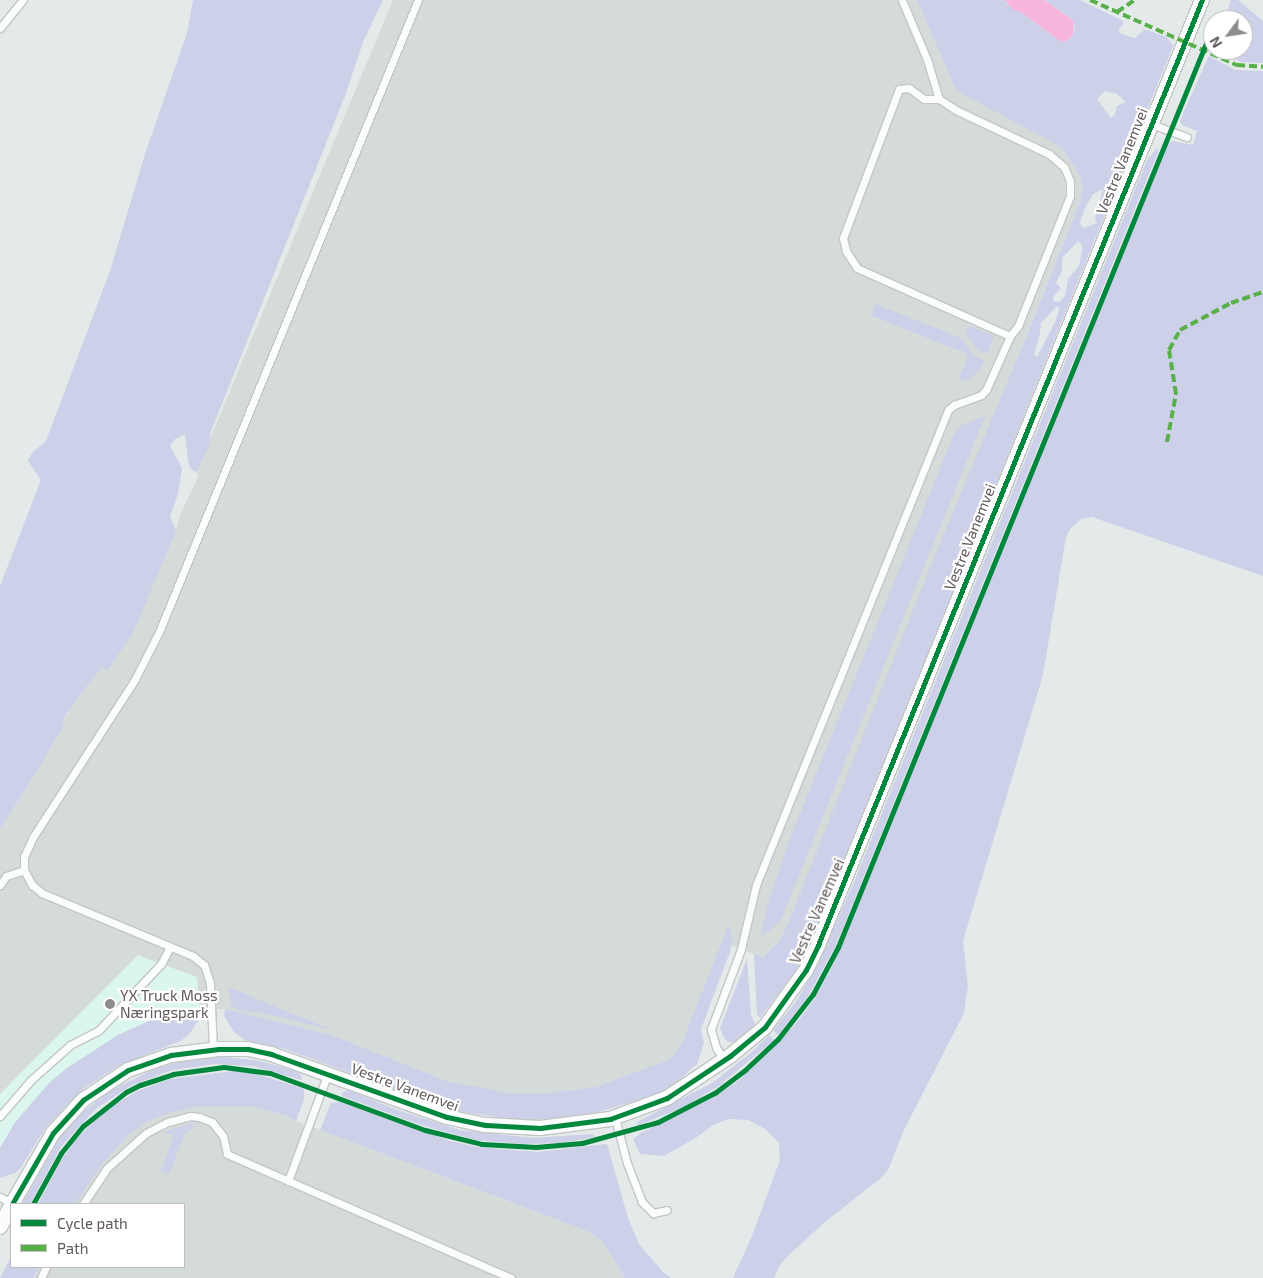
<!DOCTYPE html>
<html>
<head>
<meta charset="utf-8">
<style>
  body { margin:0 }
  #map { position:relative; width:1263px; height:1278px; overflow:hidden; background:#e3eae9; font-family:"Exo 2",sans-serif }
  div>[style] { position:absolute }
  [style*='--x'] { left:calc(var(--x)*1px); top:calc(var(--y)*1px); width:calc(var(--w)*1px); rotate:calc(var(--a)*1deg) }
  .commercial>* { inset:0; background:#daf6ee }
  .industrial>* { inset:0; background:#d4dbd9 }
  .green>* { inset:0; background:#ccd0e8 }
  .water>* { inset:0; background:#f7b5dd }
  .roads { filter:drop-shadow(1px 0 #c4c6c6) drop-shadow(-1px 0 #c4c6c6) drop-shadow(0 1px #c4c6c6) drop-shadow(0 -1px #c4c6c6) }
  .lane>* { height:7px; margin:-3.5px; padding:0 3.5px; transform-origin:3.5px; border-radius:3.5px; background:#fbfcfc }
  .street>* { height:14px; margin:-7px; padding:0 7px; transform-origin:7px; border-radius:7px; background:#fbfcfc }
  .quiet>* { height:4px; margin-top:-2px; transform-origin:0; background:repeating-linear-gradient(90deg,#59af49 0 8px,transparent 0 12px) }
  .cycleway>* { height:5px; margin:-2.5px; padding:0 2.5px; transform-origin:2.5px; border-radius:2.5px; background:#00873e }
  .dots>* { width:14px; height:14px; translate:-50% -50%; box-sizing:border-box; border:2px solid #fff; border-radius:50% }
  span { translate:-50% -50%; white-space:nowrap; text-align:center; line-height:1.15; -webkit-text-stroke:4.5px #fff; paint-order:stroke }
  .street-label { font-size:15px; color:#62595d }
  .poi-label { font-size:15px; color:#62595d }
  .left { translate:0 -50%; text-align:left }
  .legend { position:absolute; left:10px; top:1203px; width:175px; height:65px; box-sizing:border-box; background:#fff; border:1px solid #c0bdbe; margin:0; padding:6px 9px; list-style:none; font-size:15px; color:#62595d }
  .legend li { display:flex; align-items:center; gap:10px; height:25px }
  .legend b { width:25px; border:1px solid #c0bdbe }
  .north { position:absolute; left:1203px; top:10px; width:50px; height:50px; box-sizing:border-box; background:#fff; border:1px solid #c0bdbe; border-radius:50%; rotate:239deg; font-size:14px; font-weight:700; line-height:20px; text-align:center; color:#62595d }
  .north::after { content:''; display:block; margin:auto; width:18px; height:22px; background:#8f8c8e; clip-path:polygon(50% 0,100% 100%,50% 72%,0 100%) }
</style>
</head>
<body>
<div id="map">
  <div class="commercial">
    <i style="clip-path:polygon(137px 955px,197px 977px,200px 1010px,149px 1021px,118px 1035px,67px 1068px,32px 1101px,14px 1124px,0 1148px,0 1094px)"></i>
  </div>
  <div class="industrial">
    <i style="clip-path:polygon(393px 0,917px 0,955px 88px,1061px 147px,1080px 176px,1083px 188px,1081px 200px,787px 926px,779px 941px,762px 957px,730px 945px,732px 936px,682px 1043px,670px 1059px,596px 1087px,550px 1093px,509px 1093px,446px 1081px,329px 1034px,225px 1009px,200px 1010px,197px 977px,138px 955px,0 1094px,0 829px,38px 770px,62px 728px,65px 717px,77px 699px,103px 666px,109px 670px,176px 530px,180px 515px,198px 477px,197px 470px)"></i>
    <i style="clip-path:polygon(212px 1106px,253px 1107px,284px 1115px,296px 1121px,587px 1231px,603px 1242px,625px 1278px,33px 1278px,38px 1267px,184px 1267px,184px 1204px,75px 1204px,102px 1164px,128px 1135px,146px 1122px,169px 1113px,196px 1107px)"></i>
  </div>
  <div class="green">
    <i style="clip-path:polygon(193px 0,383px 0,363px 42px,345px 96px,210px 434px,210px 443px,196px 473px,189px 467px,185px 434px,175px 439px,170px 446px,182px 468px,178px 494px,170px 517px,176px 530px,134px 631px,108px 670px,102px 667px,77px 699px,65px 716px,62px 728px,38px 770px,0 829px,0 586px,41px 480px,28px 461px,32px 453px,46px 441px,110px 271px,146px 151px,187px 33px)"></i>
    <i style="clip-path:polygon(evenodd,917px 0,1005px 0,1006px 3px,1021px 12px,1061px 42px,1068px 40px,1073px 34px,1075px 27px,1072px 19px,1044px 0,1080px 0,1123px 21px,1123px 24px,1118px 31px,1122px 34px,1135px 38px,1143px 31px,1141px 29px,1147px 30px,1167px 37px,1173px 46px,825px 908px,796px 970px,760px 1018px,757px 1014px,754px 954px,763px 957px,779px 941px,787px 926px,931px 565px,1028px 332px,1081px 200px,1083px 188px,1080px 176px,1061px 147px,959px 92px,955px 88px,917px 0,1105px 91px,1117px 94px,1126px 102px,1117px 106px,1115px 115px,1111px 118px,1097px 99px,1105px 91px,917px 0,1103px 189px,1095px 218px,1097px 223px,1083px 228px,1080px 223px,1084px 210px,1093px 194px,1103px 189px,917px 0,1078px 241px,1082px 245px,1082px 250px,1079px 266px,1068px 279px,1065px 296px,1059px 302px,1054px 302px,1053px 297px,1061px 288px,1056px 283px,1062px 271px,1062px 258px,1078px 241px,917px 0,1056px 307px,1059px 307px,1059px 310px,1055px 322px,1037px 357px,1034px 355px,1040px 333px,1041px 323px,1056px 307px)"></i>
    <i style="clip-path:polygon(1231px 0,1238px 0,1263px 21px,1263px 63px,1240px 62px,1221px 50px,1243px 50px,1243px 20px,1224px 20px)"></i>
    <i style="clip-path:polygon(1209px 56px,1235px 70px,1263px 71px,1263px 576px,1092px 517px,1081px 519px,1070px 529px,1066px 537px,1043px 675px,963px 941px,968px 986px,964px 1013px,904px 1130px,888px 1170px,881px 1178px,826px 1221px,789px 1255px,779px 1266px,774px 1278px,733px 1278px,752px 1236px,780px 1160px,779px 1143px,765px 1129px,748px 1120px,728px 1119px,713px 1125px,697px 1137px,664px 1156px,640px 1154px,633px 1139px,641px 1133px,711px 1099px,738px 1081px,779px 1042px,797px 1022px,814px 1000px,832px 967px,1168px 144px,1171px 141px,1193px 145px,1197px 131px,1182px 125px,1180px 120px)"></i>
    <i style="clip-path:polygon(1157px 148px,1158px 152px,836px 945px,807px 998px,778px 1035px,773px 1030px,795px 1003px,814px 972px,851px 889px,1147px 160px)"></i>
    <i style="clip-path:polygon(875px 304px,961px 338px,973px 355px,984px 361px,980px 369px,970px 379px,961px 381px,959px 379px,968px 356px,965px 353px,870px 315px)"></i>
    <i style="clip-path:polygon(969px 326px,994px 336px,987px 354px,978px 350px,966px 334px)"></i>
    <i style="clip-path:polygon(985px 416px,782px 917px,779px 923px,760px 937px,770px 896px,793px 831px,954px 434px,960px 426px)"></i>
    <i style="clip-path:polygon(729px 924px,732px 936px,731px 949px,701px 1029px,704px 1043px,697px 1064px,673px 1085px,653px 1096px,591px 1114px,552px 1119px,515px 1120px,451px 1110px,285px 1049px,248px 1042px,234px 1032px,224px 1016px,225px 1009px,329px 1034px,446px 1081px,509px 1093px,550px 1093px,596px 1087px,670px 1059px,682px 1043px)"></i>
    <i style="clip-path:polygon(747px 959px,751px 1015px,755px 1024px,738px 1042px,728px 1042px,724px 1038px,720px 1028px)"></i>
    <i style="clip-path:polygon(229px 987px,283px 1010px,333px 1030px,262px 1013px,238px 1010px,231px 1005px)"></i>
    <i style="clip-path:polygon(200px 1010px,199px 1018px,191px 1032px,182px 1040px,118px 1066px,84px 1088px,46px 1127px,20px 1169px,15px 1173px,0 1178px,0 1148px,14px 1124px,49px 1083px,67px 1068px,118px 1035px,149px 1021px)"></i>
    <i style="clip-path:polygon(769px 1035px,774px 1040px,720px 1085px,684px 1107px,636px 1126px,639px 1121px,712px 1083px,753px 1051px)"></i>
    <i style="clip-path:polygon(225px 1057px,260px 1061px,295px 1071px,301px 1075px,302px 1080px,253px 1066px,215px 1064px,173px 1070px,132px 1085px,97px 1108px,83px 1122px,61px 1147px,30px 1204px,22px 1204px,61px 1136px,81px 1114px,108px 1092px,150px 1071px,175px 1063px,200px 1058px)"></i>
    <i style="clip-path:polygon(234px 1071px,257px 1074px,304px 1089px,304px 1099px,296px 1121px,284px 1115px,253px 1107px,196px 1107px,169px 1113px,146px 1122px,128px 1135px,102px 1164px,75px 1204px,38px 1204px,62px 1159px,75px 1141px,90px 1125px,117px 1103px,138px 1091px,170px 1079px)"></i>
    <i style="clip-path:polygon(348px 1090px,400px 1111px,460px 1130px,533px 1138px,592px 1134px,596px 1137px,559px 1143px,522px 1144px,476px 1140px,418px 1124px,342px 1096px,342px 1093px)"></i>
    <i style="clip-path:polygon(340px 1102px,450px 1141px,477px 1147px,537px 1152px,607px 1144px,628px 1218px,639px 1244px,662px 1271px,671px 1278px,625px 1278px,603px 1242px,587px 1231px,320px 1130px,331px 1103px)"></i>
    <i style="clip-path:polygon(192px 1123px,194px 1127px,185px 1133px,169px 1174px,161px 1171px,174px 1136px,164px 1132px)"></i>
    <i style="clip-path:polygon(11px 1256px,11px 1267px,38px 1267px,33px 1278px,0 1278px)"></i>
  </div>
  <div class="water">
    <i style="clip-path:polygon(1005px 0,1044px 0,1074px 21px,1073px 34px,1068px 40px,1061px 42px,1021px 12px,1013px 10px)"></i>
  </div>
  <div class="roads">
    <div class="lane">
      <i style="--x:0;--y:28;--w:36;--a:-51"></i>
      <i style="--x:939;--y:99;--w:15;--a:180"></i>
      <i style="--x:924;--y:99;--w:19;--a:-144"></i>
      <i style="--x:909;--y:88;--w:10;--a:174"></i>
      <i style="--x:899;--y:89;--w:159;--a:110.6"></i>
      <i style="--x:843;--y:238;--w:13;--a:77"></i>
      <i style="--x:846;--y:251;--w:20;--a:57"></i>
      <i style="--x:857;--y:268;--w:167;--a:24"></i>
      <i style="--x:1151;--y:124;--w:38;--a:20"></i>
      <i style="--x:0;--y:885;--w:11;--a:-56"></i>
      <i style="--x:6;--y:876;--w:19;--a:-18"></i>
      <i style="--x:213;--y:1049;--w:66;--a:-92.6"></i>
      <i style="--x:210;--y:983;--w:19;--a:-108"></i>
      <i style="--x:204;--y:965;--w:14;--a:-141"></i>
      <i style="--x:193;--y:956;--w:164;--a:-157.4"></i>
      <i style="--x:42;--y:893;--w:13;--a:-141"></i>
      <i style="--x:32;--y:885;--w:17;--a:-118"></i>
      <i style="--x:24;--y:870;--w:13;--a:-90"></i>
      <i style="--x:24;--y:857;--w:22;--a:-66"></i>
      <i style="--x:33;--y:837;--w:186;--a:-57.1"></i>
      <i style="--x:134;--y:681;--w:55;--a:-63"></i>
      <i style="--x:159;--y:632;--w:683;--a:-67.72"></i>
      <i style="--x:724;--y:1060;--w:15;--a:-122"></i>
      <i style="--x:716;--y:1047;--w:19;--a:-106"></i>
      <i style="--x:711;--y:1029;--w:85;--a:-69.4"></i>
      <i style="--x:741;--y:949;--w:66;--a:-76.8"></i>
      <i style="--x:756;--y:885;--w:176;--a:-68"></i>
      <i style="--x:822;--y:722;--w:336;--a:-68"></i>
      <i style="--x:948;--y:410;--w:8;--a:-40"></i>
      <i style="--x:954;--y:405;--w:29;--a:-20"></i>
      <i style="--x:981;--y:395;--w:7;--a:-45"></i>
      <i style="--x:986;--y:390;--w:59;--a:-66"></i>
      <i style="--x:1010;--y:336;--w:13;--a:-51"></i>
      <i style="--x:1018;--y:326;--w:140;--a:-68.2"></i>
      <i style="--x:1070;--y:196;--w:15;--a:-90"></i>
      <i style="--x:1070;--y:181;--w:15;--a:-113"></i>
      <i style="--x:1064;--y:167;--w:20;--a:-139"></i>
      <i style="--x:1049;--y:154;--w:103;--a:-154.7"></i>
      <i style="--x:956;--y:110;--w:20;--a:-147"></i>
      <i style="--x:939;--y:99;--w:39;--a:-107"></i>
      <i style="--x:928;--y:62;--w:67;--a:-112.8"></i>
      <i style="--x:0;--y:1116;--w:48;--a:-49.3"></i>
      <i style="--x:31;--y:1080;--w:52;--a:-41.9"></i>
      <i style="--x:70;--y:1045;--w:31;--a:-27"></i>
      <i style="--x:98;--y:1031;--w:92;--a:-46.8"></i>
      <i style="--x:161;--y:964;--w:19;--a:-62"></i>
      <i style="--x:615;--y:1118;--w:47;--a:75.1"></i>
      <i style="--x:627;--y:1163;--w:42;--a:69"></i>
      <i style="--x:642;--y:1202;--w:16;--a:45"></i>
      <i style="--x:653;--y:1213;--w:14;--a:-12"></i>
      <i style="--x:288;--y:1181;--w:115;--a:-69.7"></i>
      <i style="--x:0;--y:1197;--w:13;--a:27"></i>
      <i style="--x:83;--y:1204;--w:43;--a:-56.3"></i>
      <i style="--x:107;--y:1168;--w:52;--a:-41.9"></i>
      <i style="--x:146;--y:1133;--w:25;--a:-27"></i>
      <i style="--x:168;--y:1122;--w:23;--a:-15"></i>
      <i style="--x:190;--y:1116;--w:9;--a:6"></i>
      <i style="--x:199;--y:1117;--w:14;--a:21"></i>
      <i style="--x:212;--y:1122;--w:18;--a:52"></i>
      <i style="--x:223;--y:1136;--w:18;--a:77"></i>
      <i style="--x:227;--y:1154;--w:310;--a:23.6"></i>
      <i style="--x:41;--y:1278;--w:12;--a:-66"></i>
    </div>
    <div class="street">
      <i style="--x:12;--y:1204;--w:82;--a:-60"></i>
      <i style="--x:53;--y:1133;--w:45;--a:-47.7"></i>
      <i style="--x:83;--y:1100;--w:54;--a:-33.7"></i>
      <i style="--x:128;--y:1070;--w:46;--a:-19.2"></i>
      <i style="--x:171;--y:1055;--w:48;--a:-7.1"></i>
      <i style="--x:219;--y:1049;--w:29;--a:0"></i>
      <i style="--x:248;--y:1049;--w:24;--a:12"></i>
      <i style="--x:271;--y:1054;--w:187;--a:19.7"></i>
      <i style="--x:447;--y:1117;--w:40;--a:12"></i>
      <i style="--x:486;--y:1125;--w:54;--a:3.2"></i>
      <i style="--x:540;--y:1128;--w:71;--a:-7.3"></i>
      <i style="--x:610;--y:1119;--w:61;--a:-20.2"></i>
      <i style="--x:667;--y:1098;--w:76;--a:-33.7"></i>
      <i style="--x:730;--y:1056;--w:45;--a:-39.6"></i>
      <i style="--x:765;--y:1027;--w:70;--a:-54.3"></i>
      <i style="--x:806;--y:970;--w:28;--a:-64"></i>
      <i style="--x:818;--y:945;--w:1020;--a:-67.89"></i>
      <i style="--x:0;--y:1227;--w:25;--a:-63"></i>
    </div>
  </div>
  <div class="quiet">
    <i style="--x:1090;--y:0;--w:161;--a:23.9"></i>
    <i style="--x:1237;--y:65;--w:26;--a:4"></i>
    <i style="--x:1117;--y:12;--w:22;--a:-34"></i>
    <i style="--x:1167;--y:442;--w:49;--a:-79.4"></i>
    <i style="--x:1176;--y:394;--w:45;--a:-99"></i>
    <i style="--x:1169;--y:350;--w:23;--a:-61"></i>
    <i style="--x:1180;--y:330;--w:58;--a:-27.9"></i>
    <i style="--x:1231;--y:303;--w:34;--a:-19"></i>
  </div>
  <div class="cycleway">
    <i style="--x:12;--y:1204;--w:82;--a:-60"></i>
    <i style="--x:53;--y:1133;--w:45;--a:-47.7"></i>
    <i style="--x:83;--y:1100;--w:54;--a:-33.7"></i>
    <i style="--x:128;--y:1070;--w:46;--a:-19.2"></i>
    <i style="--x:171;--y:1055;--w:48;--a:-7.1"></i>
    <i style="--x:219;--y:1049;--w:29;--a:0"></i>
    <i style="--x:248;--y:1049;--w:24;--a:12"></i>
    <i style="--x:271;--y:1054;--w:187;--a:19.7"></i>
    <i style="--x:447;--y:1117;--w:40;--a:12"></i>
    <i style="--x:486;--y:1125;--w:54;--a:3.2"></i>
    <i style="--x:540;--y:1128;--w:71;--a:-7.3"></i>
    <i style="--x:610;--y:1119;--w:61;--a:-20.2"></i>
    <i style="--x:667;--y:1098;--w:76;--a:-33.7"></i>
    <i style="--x:730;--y:1056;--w:45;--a:-39.6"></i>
    <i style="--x:765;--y:1027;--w:70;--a:-54.3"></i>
    <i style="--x:806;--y:970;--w:28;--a:-64"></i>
    <i style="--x:818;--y:945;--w:1020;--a:-67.89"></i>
    <i style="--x:33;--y:1204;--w:58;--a:-61.2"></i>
    <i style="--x:61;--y:1153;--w:35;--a:-51"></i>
    <i style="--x:83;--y:1126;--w:55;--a:-38.3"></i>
    <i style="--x:126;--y:1092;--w:16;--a:-27"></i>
    <i style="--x:140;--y:1085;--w:35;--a:-18"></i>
    <i style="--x:173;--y:1074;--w:51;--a:-7.8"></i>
    <i style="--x:224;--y:1067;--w:46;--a:7.4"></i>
    <i style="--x:270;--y:1073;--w:165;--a:20.2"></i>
    <i style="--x:425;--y:1130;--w:59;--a:13.8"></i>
    <i style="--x:482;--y:1144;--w:54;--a:3.2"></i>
    <i style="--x:536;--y:1147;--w:46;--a:-5"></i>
    <i style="--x:582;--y:1143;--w:79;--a:-15.4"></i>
    <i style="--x:658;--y:1122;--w:65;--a:-27.3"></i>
    <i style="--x:716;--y:1092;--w:36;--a:-37"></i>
    <i style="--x:745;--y:1070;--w:45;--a:-43.2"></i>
    <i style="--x:778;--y:1039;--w:57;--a:-52.1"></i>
    <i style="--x:813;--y:994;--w:53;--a:-62"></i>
    <i style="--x:838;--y:947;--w:994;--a:-67.85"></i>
  </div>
  <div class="dots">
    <i style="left:110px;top:1004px;background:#8f8c8e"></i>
  </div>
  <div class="street-label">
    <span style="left:1122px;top:161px;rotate:-68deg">Vestre Vanemvei</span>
    <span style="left:970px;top:537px;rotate:-68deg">Vestre Vanemvei</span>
    <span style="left:817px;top:911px;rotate:-66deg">Vestre Vanemvei</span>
    <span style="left:405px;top:1087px;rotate:20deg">Vestre Vanemvei</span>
  </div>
  <div class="poi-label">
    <span class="left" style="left:120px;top:1004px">YX Truck Moss<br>Næringspark</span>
  </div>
  <ul class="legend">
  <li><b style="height:6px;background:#00873e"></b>Cycle path</li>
  <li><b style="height:6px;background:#59af49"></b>Path</li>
  </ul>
  <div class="north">N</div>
</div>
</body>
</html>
